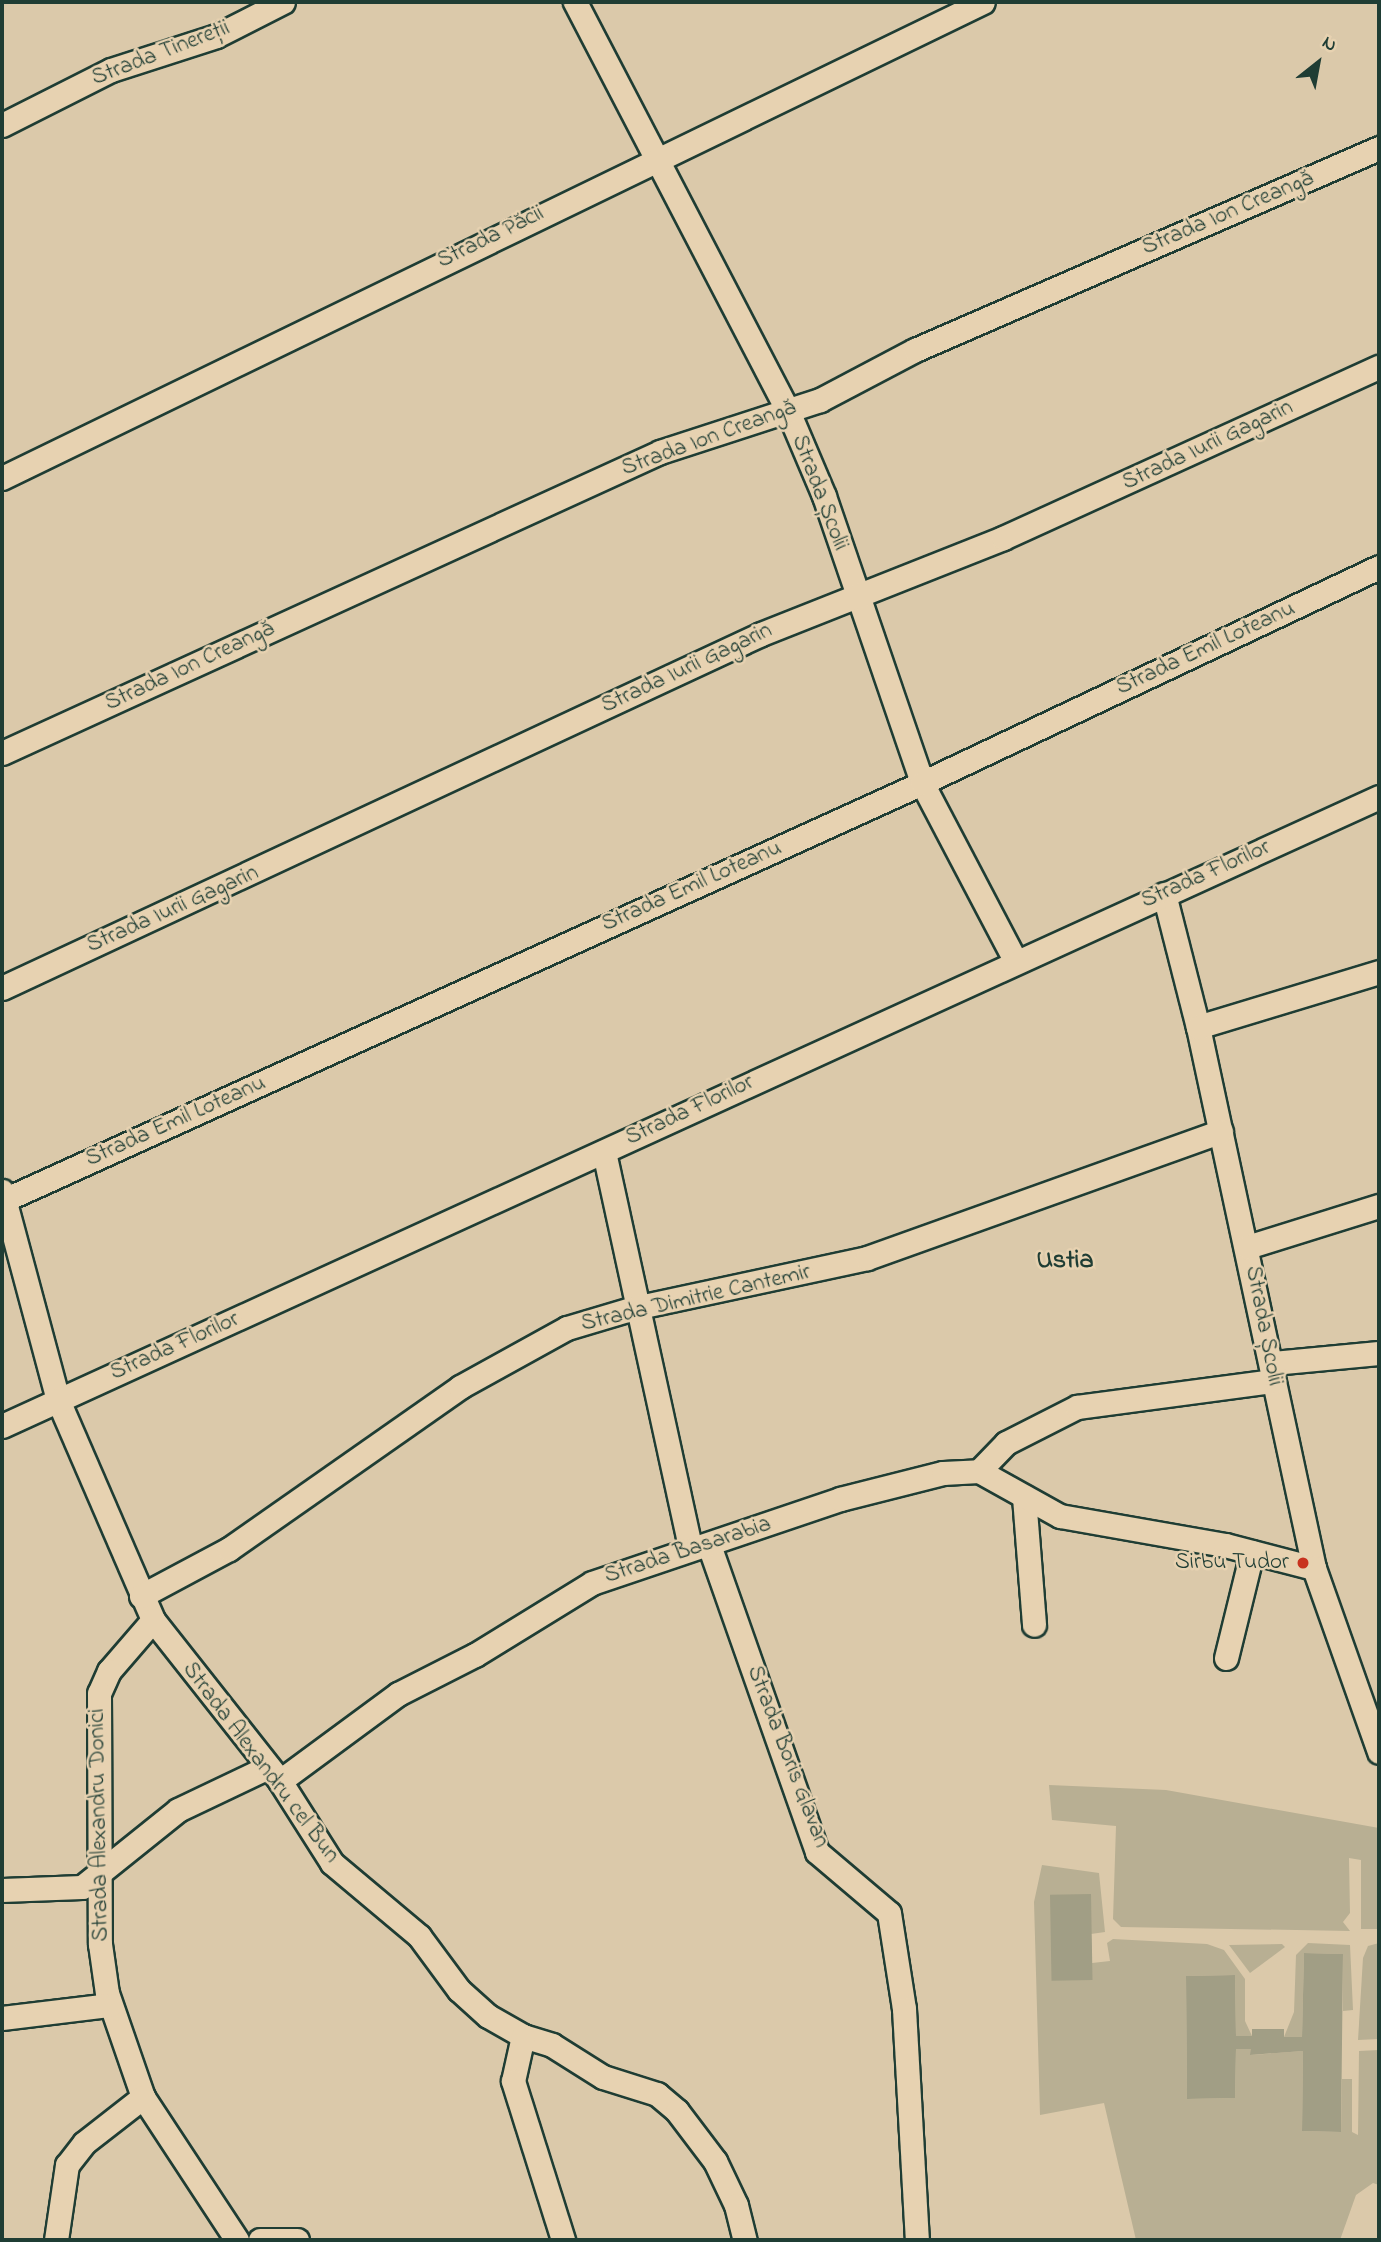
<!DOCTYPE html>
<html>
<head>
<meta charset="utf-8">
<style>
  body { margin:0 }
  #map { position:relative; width:1381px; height:2242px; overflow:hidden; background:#dbc9aa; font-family:"Indie Flower",sans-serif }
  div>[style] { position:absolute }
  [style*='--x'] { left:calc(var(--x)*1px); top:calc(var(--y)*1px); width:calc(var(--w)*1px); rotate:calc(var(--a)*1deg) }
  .green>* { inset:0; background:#b8af93 }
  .building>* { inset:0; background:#a19e85; transform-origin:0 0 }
  .roads { filter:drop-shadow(2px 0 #1f3d34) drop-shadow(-2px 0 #1f3d34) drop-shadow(0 2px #1f3d34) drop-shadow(0 -2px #1f3d34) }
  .minor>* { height:23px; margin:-11.5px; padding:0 11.5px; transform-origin:11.5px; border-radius:11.5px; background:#e7d2b1 }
  .dots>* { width:19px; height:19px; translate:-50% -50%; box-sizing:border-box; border:4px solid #e7d2b1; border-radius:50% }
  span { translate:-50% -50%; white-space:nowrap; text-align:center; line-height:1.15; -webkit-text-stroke:5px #e7d2b1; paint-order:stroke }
  .street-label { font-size:23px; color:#1f3d34 }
  .poi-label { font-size:23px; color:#1f3d34 }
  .right { translate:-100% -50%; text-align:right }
  .quarter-label { font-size:26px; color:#1f3d34; font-weight:700 }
  .frame { position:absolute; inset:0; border:4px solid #1f3d34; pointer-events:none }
  .north { position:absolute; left:1283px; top:28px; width:70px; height:70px; -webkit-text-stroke:5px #e7d2b1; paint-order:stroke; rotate:31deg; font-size:19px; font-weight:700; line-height:28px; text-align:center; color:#1f3d34 }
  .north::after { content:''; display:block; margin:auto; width:24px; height:32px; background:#1f3d34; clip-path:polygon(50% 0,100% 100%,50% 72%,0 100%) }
</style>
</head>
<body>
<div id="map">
  <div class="green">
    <i style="clip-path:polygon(1049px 1785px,1166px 1790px,1379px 1828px,1379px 1929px,1361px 1929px,1361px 1860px,1349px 1858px,1350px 1913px,1343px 1922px,1350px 1931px,1121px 1927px,1113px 1919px,1116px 1826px,1052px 1820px)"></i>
    <i style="clip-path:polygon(1042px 1865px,1099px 1873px,1105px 1932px,1091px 1934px,1092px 1963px,1110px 1961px,1107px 1943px,1113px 1939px,1207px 1944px,1224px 1950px,1245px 1979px,1245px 2021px,1252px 2036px,1236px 2036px,1235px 1975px,1186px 1976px,1187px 2099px,1235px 2098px,1236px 2049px,1251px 2049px,1251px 2055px,1303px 2051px,1302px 2131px,1341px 2132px,1342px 2079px,1352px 2079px,1352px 2132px,1358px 2135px,1359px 2051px,1379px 2050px,1379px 2185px,1373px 2183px,1356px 2195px,1340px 2240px,1136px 2240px,1104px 2103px,1040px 2115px,1034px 1902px)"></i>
    <i style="clip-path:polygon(1308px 1943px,1350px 1945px,1353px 2010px,1343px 2011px,1343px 1954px,1304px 1953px,1302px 2037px,1284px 2037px,1294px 2012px,1296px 1955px)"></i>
    <i style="clip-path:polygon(1379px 1943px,1379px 2039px,1358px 2040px,1363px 1958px,1368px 1946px)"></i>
    <i style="clip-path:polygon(1282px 1944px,1285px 1947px,1250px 1973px,1229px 1945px)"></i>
  </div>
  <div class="building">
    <i style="left:1091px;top:1894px;width:86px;height:41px;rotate:89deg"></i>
    <i style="clip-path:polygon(1304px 1953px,1343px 1954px,1341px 2132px,1302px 2131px,1303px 2051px,1250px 2055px,1251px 2049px,1236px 2049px,1235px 2098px,1187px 2099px,1186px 1976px,1235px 1975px,1236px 2036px,1252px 2036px,1252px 2029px,1284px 2029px,1284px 2037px,1302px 2037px)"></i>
  </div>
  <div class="roads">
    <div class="minor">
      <i style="--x:575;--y:2;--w:461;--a:62.5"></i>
      <i style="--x:788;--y:411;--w:92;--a:67"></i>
      <i style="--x:824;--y:496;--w:303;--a:71.1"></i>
      <i style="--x:922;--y:783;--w:200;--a:62.3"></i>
      <i style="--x:2;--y:125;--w:122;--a:-26.8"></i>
      <i style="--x:111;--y:70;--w:110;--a:-17.9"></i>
      <i style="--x:216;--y:36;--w:75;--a:-26.9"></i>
      <i style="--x:2;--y:478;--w:1090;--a:-25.88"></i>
      <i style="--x:2;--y:753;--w:724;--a:-24.58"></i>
      <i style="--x:660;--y:452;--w:168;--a:-18"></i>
      <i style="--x:820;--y:400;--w:107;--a:-27.8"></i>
      <i style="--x:915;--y:350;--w:506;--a:-23.53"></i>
      <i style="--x:1164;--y:894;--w:137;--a:75.7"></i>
      <i style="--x:1198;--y:1027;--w:553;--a:77.9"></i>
      <i style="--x:1314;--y:1568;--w:195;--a:70.5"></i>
      <i style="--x:2;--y:988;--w:837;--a:-25"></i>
      <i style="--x:761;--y:634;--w:260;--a:-21.6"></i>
      <i style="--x:1003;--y:538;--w:413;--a:-24.5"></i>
      <i style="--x:1198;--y:1027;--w:189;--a:-16.9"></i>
      <i style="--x:604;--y:1152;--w:404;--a:77.7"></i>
      <i style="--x:2;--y:1191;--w:216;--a:75"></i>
      <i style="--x:58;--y:1400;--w:240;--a:66.6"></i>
      <i style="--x:153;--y:1620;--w:205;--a:51.7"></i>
      <i style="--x:280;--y:1781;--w:97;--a:57.6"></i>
      <i style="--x:332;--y:1863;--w:114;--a:40"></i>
      <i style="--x:419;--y:1936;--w:67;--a:53.5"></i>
      <i style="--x:459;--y:1990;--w:39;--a:42"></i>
      <i style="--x:488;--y:2016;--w:40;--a:29.7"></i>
      <i style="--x:523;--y:2036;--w:30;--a:17"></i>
      <i style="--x:552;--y:2045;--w:60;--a:32.1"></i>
      <i style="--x:603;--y:2077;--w:57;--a:17.5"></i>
      <i style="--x:657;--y:2094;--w:26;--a:40"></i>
      <i style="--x:677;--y:2111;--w:63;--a:52.8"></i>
      <i style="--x:715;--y:2161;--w:49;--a:64.5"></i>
      <i style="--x:736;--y:2205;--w:36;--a:76"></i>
      <i style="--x:2;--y:1201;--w:1011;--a:-24.43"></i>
      <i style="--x:922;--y:783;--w:505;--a:-25.3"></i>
      <i style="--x:1247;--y:1247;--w:138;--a:-17.3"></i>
      <i style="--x:1273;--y:1363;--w:106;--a:-5.4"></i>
      <i style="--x:2;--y:1426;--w:1514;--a:-24.55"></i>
      <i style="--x:979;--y:1471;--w:39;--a:-46"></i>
      <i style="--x:1006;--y:1443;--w:80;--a:-26.9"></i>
      <i style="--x:1077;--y:1407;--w:198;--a:-7.6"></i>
      <i style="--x:1024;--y:1497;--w:128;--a:85.5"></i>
      <i style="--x:709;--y:1545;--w:325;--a:70.6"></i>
      <i style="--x:817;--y:1852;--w:94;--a:40.3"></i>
      <i style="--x:889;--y:1913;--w:97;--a:81.1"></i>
      <i style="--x:904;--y:2009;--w:231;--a:86.8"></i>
      <i style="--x:141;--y:1596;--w:100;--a:-28.1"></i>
      <i style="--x:229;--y:1549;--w:282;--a:-35"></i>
      <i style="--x:460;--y:1387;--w:122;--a:-28.9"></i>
      <i style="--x:567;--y:1328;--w:70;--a:-16.6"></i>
      <i style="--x:634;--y:1308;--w:238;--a:-12.1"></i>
      <i style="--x:867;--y:1258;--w:376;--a:-19.7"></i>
      <i style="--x:153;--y:1620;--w:67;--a:130.8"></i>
      <i style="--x:109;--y:1671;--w:24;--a:114"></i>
      <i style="--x:99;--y:1693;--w:251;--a:89.8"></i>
      <i style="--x:100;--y:1944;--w:49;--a:81.9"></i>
      <i style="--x:107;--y:1993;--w:110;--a:70.9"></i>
      <i style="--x:143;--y:2097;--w:171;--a:56.7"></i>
      <i style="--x:1226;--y:1658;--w:109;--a:-76.2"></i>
      <i style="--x:280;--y:1781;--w:147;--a:-36.4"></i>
      <i style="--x:398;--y:1694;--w:86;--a:-26.9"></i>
      <i style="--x:475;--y:1655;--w:137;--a:-31.6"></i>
      <i style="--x:592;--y:1583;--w:262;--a:-18.7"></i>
      <i style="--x:840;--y:1499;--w:106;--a:-14.2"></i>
      <i style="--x:943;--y:1473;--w:36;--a:-3"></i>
      <i style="--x:979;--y:1471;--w:93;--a:29.1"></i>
      <i style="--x:1060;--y:1516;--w:168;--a:10"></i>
      <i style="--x:1225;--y:1545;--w:92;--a:14.5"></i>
      <i style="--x:2;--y:1890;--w:80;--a:-2.1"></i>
      <i style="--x:82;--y:1887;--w:123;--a:-38.7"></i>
      <i style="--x:178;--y:1810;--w:98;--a:-25.5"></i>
      <i style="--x:2;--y:2018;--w:109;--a:-6.9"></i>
      <i style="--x:523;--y:2036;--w:46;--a:102.5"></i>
      <i style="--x:513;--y:2081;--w:167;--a:72.5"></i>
      <i style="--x:56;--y:2240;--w:76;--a:-81.7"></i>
      <i style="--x:67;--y:2165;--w:28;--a:-52"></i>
      <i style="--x:84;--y:2143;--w:75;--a:-37.9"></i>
      <i style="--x:260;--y:2240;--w:37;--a:0"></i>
    </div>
  </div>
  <div class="dots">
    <i style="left:1303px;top:1563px;background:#c8321e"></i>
  </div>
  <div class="street-label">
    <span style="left:161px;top:54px;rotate:-21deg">Strada Tinereții</span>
    <span style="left:1228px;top:214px;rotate:-23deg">Strada Ion Creangă</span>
    <span style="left:491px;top:238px;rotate:-26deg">Strada Păcii</span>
    <span style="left:709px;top:439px;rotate:-20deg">Strada Ion Creangă</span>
    <span style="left:1208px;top:446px;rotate:-25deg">Strada Iurii Gagarin</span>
    <span style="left:819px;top:493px;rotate:69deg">Strada Școlii</span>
    <span style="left:1206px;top:649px;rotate:-25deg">Strada Emil Loteanu</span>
    <span style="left:190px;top:667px;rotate:-25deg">Strada Ion Creangă</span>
    <span style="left:687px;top:669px;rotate:-25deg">Strada Iurii Gagarin</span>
    <span style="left:1206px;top:875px;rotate:-24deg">Strada Florilor</span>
    <span style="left:692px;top:887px;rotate:-24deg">Strada Emil Loteanu</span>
    <span style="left:173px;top:910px;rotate:-24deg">Strada Iurii Gagarin</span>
    <span style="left:690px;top:1111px;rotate:-25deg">Strada Florilor</span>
    <span style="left:176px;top:1122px;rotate:-24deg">Strada Emil Loteanu</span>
    <span style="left:696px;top:1299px;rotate:-13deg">Strada Dimitrie Cantemir</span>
    <span style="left:1263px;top:1326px;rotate:79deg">Strada Școlii</span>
    <span style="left:175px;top:1347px;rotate:-24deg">Strada Florilor</span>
    <span style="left:688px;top:1551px;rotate:-18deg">Strada Basarabia</span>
    <span style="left:787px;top:1757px;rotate:69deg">Strada Boris Glavan</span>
    <span style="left:260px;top:1763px;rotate:53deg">Strada Alexandru cel Bun</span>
    <span style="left:100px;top:1825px;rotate:-91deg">Strada Alexandru Donici</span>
  </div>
  <div class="poi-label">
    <span class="right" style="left:1289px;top:1563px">Sirbu Tudor</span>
  </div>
  <div class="quarter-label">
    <span style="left:1065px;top:1262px">Ustia</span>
  </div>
  <div class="frame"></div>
  <div class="north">N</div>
</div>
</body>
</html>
